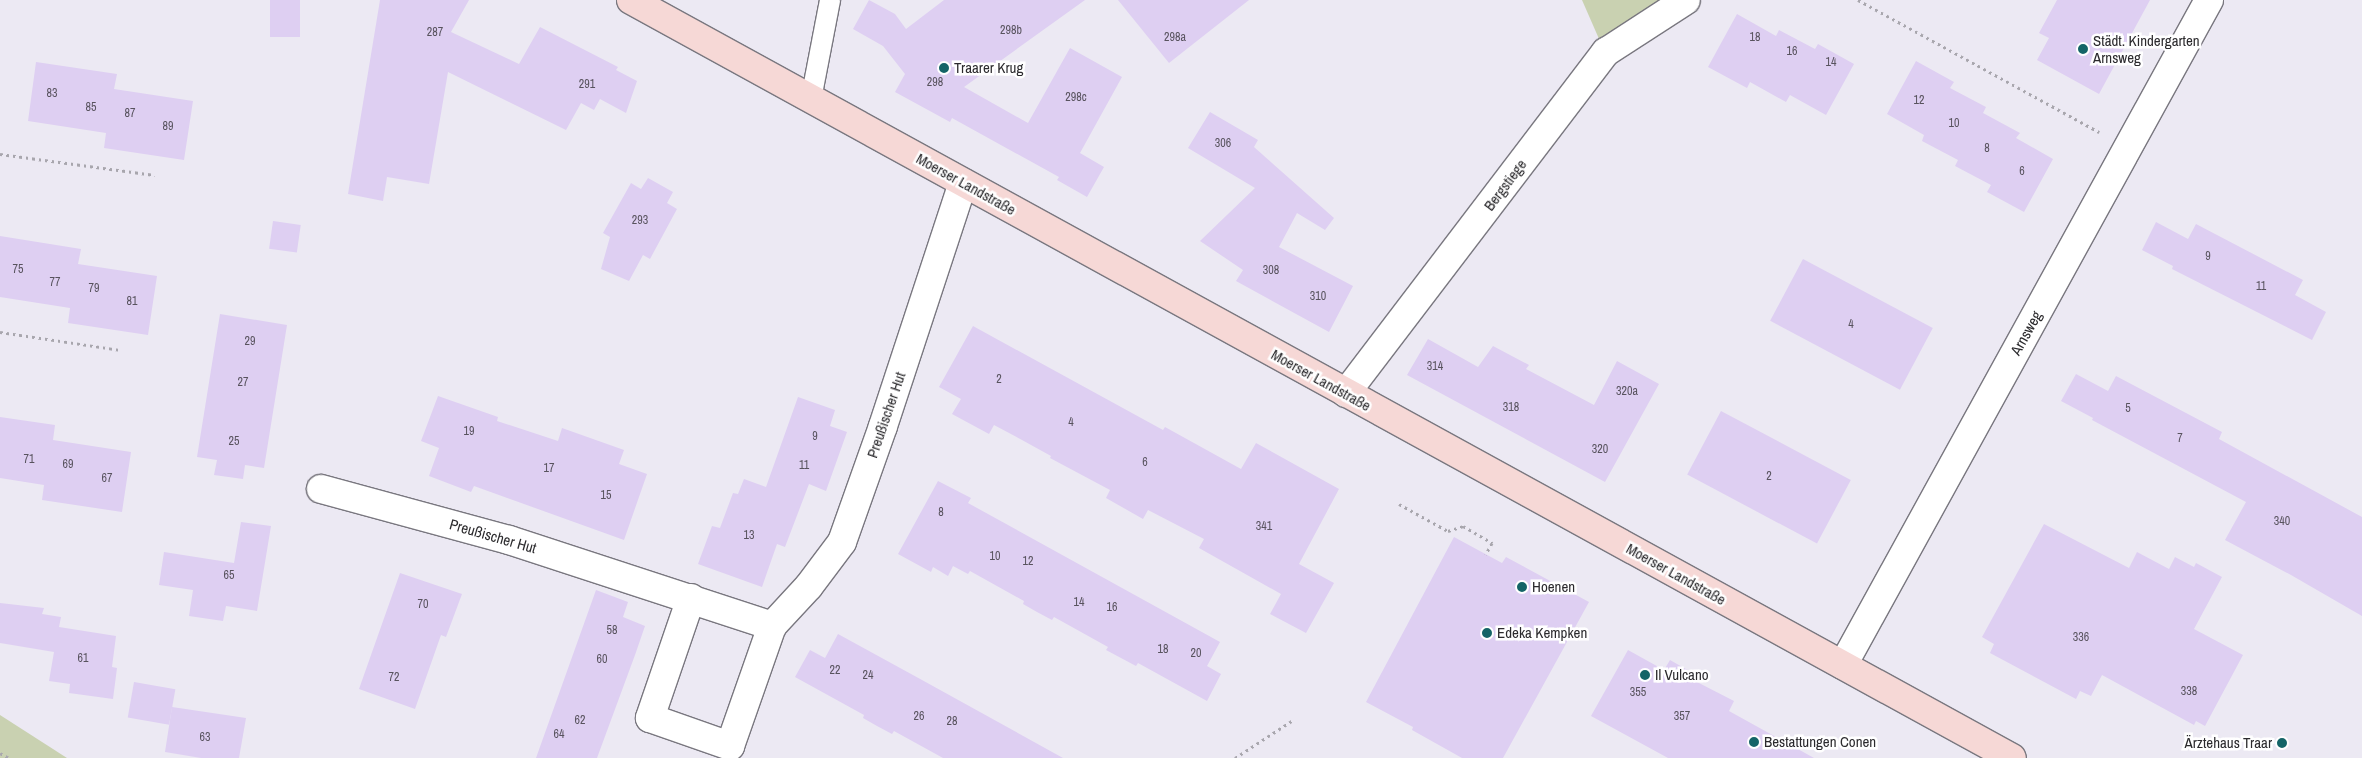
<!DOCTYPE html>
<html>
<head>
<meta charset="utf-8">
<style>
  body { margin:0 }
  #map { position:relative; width:2362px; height:758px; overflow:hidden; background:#ece9f3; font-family:"Archivo Narrow",sans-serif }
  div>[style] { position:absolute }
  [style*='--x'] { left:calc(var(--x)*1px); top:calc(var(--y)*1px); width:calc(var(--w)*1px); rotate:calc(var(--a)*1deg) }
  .green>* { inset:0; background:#c9d1b1 }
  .building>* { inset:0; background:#decff2; transform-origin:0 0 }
  .path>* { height:3px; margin-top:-1.5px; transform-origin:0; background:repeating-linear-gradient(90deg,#a8a6ad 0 2.5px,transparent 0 6.5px) }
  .roads { filter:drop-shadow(1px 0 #79777f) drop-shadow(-1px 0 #79777f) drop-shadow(0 1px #79777f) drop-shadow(0 -1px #79777f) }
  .service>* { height:20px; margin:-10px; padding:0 10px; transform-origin:10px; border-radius:10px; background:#fff }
  .minor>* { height:28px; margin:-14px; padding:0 14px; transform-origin:14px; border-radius:14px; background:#fff }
  .secondary>* { height:28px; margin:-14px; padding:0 14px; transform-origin:14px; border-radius:14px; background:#f6d8d6 }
  .dots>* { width:14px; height:14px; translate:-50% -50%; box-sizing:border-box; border:2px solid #fff; border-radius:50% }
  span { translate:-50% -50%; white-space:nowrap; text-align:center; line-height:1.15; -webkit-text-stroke:5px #fff; paint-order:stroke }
  .number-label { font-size:12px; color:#58535e }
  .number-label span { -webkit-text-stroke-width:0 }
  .poi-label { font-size:15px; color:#2b2a2d }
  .left { translate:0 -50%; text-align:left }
  .right { translate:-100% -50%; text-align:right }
  .street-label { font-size:15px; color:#2b2a2d }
</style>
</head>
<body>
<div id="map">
  <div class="green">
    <i style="clip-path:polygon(1582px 0,1675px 0,1603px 48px)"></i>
    <i style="clip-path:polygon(0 715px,67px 758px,0 758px)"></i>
  </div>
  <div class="building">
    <i style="left:270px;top:0;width:30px;height:37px"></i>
    <i style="clip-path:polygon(380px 0,469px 0,451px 32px,519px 64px,540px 27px,618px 67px,616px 70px,637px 81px,626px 113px,600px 99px,594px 110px,581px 103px,566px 130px,448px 72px,429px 184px,387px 177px,383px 201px,348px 194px)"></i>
    <i style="clip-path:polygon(869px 0,895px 14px,906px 29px,944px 0,1085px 0,964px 87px,1028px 123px,1070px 48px,1122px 77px,1080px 153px,1104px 167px,1087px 197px,1057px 180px,1059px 177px,952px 118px,950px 122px,895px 92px,905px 74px,883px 46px,853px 29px)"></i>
    <i style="clip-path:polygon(1118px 0,1249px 0,1169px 63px)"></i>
    <i style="clip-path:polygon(2057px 0,2150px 0,2099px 94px,2037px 60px,2049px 38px,2039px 33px)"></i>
    <i style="clip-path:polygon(1737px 14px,1776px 36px,1779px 30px,1815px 49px,1818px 44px,1854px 64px,1826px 115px,1790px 95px,1786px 102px,1750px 82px,1747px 88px,1708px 67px)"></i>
    <i style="clip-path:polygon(1916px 61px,1954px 82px,1950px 88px,1986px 107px,1983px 113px,2020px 133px,2016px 138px,2053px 159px,2024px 212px,1987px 192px,1991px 185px,1955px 166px,1958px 160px,1922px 141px,1924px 135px,1887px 114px)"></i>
    <i style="clip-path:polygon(36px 62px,117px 74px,114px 89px,193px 101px,184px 160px,104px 148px,106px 133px,28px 121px)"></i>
    <i style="clip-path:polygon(1210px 112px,1258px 140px,1254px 147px,1334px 218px,1325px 230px,1297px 213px,1279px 247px,1353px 286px,1329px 332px,1236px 281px,1243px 270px,1200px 241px,1255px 188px,1188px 148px)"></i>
    <i style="clip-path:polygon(648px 178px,673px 192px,667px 203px,677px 209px,650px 259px,643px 255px,629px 281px,601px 269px,610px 237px,603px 233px,631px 183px,641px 189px)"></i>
    <i style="left:273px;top:221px;width:28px;height:28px;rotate:8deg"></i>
    <i style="clip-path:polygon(2156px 222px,2188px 239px,2196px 224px,2303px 280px,2295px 295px,2326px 312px,2312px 340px,2172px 269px,2173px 266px,2142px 250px)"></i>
    <i style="clip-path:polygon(0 236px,81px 249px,78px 264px,157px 276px,148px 335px,68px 323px,70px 308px,0 297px)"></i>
    <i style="left:1803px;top:259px;width:147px;height:70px;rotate:28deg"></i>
    <i style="clip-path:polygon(220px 314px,287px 325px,264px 468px,245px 465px,243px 479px,214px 475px,217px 460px,197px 457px)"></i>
    <i style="clip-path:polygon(973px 326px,1163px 430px,1165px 427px,1241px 469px,1256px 443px,1339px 489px,1299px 564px,1334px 583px,1306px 633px,1270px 614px,1281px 594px,1199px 548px,1204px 539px,1148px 510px,1143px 519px,1106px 498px,1110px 490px,1050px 458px,1051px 456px,1022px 440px,994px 425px,989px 434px,952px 414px,961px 399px,939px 387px)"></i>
    <i style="clip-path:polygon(1428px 339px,1478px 367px,1493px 346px,1529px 365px,1526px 369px,1594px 405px,1617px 361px,1659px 384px,1605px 482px,1407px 375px)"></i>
    <i style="clip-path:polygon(2076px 374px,2108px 391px,2116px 376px,2222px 432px,2219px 439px,2362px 517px,2362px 616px,2291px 575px,2225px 540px,2246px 502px,2092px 420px,2093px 418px,2061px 401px)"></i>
    <i style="clip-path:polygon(438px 396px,498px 417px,497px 421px,558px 441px,562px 428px,624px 450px,619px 464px,647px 474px,624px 540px,474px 486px,471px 492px,429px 476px,439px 448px,421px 441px)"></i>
    <i style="clip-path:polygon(798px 397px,835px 410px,830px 426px,847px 432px,826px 491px,809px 484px,785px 547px,777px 544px,762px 587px,698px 564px,712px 526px,720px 528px,733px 493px,738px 494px,744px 479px,766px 487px)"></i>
    <i style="left:1721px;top:411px;width:147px;height:72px;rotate:28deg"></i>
    <i style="clip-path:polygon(0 417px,55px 425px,53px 440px,131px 452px,122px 512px,42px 500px,44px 485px,0 478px)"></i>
    <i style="clip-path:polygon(938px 481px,971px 498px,968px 503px,1220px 642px,1207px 666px,1221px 674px,1207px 701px,1138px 663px,1136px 666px,1106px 650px,1108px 647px,1054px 617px,1052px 620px,1037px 612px,1023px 604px,1024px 601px,970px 571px,968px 574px,953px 566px,948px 576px,933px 567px,931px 572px,898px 554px)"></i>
    <i style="clip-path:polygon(241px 522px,271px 526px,257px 611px,226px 606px,223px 621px,189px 616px,193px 590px,159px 585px,164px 552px,234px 563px)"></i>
    <i style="clip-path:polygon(2044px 524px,2129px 568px,2137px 552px,2169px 569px,2175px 557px,2194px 567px,2196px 563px,2222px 577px,2194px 629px,2243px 655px,2205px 726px,2196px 721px,2194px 725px,2102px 675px,2091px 696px,2080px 691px,2076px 699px,1990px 653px,1994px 644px,1982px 637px)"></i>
    <i style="clip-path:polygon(1454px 537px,1502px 563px,1506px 557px,1589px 602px,1503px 758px,1462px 758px,1412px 730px,1413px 727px,1366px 702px)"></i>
    <i style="clip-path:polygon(400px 573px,462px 594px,446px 637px,441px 635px,415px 709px,359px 689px)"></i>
    <i style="clip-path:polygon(596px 590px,628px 602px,623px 617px,645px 626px,635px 655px,597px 758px,536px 758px)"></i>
    <i style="clip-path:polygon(0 603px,44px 608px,42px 614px,61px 617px,59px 627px,116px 636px,112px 667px,117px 668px,113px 699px,69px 693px,70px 684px,49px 681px,54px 652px,0 643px)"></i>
    <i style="clip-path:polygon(838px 634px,922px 680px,1063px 758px,943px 758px,894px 731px,892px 734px,877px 726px,863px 718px,864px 715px,795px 677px,810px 650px,825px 658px)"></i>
    <i style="clip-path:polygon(1628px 650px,1664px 670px,1670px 660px,1700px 677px,1697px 682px,1734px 701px,1729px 711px,1814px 758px,1668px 758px,1591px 716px)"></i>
    <i style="left:134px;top:682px;width:42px;height:36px;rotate:10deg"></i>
    <i style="clip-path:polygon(172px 707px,246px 718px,239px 758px,201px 758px,165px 752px)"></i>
  </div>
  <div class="path">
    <i style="--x:1858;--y:0;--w:275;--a:28.7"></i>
    <i style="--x:0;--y:154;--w:156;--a:7.7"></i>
    <i style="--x:0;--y:332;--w:121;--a:8.5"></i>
    <i style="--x:1399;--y:504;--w:56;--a:28.9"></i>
    <i style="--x:1448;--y:531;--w:16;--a:-18"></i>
    <i style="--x:1463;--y:526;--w:34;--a:30"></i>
    <i style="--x:1492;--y:543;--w:13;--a:119"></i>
    <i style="--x:0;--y:753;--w:10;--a:29"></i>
    <i style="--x:1235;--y:758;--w:69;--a:-33.2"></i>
  </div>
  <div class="roads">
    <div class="service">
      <i style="--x:811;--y:99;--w:101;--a:-79.1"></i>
    </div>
    <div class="minor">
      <i style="--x:1346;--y:393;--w:429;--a:-52.7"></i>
      <i style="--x:1606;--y:52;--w:95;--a:-33"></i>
      <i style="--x:321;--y:489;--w:195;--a:15.2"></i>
      <i style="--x:509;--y:540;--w:277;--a:18.1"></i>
      <i style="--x:691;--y:598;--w:127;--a:108.9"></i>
      <i style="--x:650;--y:718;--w:85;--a:19.3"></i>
      <i style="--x:730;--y:746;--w:127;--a:-70.7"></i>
      <i style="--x:772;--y:626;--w:54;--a:-47.2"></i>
      <i style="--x:809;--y:586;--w:55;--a:-53.1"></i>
      <i style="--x:842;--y:542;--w:123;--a:-70.5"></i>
      <i style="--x:883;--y:426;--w:256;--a:-71.8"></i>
      <i style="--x:1843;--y:665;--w:759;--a:-61.17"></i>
    </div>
    <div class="secondary">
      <i style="--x:631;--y:0;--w:1575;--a:28.76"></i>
    </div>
  </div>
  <div class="dots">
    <i style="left:2083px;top:49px;background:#146467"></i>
    <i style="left:944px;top:68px;background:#146467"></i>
    <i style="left:1522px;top:587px;background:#146467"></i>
    <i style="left:1487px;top:633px;background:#146467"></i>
    <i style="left:1645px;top:675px;background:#146467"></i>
    <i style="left:1754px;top:742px;background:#146467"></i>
    <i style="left:2282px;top:743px;background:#146467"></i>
  </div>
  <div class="number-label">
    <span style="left:1011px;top:31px">298b</span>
    <span style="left:435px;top:33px">287</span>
    <span style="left:1175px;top:38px">298a</span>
    <span style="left:1755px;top:38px">18</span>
    <span style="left:1792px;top:52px">16</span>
    <span style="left:1831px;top:63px">14</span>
    <span style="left:935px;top:83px">298</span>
    <span style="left:587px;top:85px">291</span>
    <span style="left:52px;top:94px">83</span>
    <span style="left:1076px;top:98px">298c</span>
    <span style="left:1919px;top:101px">12</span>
    <span style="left:91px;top:108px">85</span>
    <span style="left:130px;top:114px">87</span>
    <span style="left:1954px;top:124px">10</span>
    <span style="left:168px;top:127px">89</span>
    <span style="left:1223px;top:144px">306</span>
    <span style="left:1987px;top:149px">8</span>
    <span style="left:2022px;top:172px">6</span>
    <span style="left:640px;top:221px">293</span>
    <span style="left:2208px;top:257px">9</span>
    <span style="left:18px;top:270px">75</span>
    <span style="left:1271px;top:271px">308</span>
    <span style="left:55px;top:283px">77</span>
    <span style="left:2261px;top:287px">11</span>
    <span style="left:94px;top:289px">79</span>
    <span style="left:1318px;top:297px">310</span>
    <span style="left:132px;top:302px">81</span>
    <span style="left:1851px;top:325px">4</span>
    <span style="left:250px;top:342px">29</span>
    <span style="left:1435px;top:367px">314</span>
    <span style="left:999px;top:380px">2</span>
    <span style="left:243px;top:383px">27</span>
    <span style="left:1627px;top:392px">320a</span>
    <span style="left:1511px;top:408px">318</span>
    <span style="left:2128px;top:409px">5</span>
    <span style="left:1071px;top:423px">4</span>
    <span style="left:469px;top:432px">19</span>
    <span style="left:815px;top:437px">9</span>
    <span style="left:2180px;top:439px">7</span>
    <span style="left:234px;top:442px">25</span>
    <span style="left:1600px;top:450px">320</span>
    <span style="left:29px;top:460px">71</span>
    <span style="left:1145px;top:463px">6</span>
    <span style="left:68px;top:465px">69</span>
    <span style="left:804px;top:466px">11</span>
    <span style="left:549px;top:469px">17</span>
    <span style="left:1769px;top:477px">2</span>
    <span style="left:107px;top:479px">67</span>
    <span style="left:606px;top:496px">15</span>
    <span style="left:941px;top:513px">8</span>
    <span style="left:2282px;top:522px">340</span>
    <span style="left:1264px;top:527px">341</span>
    <span style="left:749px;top:536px">13</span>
    <span style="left:995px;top:557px">10</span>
    <span style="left:1028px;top:562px">12</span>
    <span style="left:229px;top:576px">65</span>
    <span style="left:1079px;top:603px">14</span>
    <span style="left:423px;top:605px">70</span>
    <span style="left:1112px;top:608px">16</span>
    <span style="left:612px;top:631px">58</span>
    <span style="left:2081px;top:638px">336</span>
    <span style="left:1163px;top:650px">18</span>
    <span style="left:1196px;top:654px">20</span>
    <span style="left:83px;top:659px">61</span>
    <span style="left:602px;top:660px">60</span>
    <span style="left:835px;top:671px">22</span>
    <span style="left:868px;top:676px">24</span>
    <span style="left:394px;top:678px">72</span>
    <span style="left:2189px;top:692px">338</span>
    <span style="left:1638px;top:693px">355</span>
    <span style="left:919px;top:717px">26</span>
    <span style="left:1682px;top:717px">357</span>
    <span style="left:580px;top:721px">62</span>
    <span style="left:952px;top:722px">28</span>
    <span style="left:559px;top:735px">64</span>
    <span style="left:205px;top:738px">63</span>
  </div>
  <div class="poi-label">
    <span class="left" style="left:2093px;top:49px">Städt. Kindergarten<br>Arnsweg</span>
    <span class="left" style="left:954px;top:68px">Traarer Krug</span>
    <span class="left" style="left:1532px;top:587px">Hoenen</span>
    <span class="left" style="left:1497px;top:633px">Edeka Kempken</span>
    <span class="left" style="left:1655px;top:675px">Il Vulcano</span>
    <span class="left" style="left:1764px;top:742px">Bestattungen Conen</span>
    <span class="right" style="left:2272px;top:743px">Ärztehaus Traar</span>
  </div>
  <div class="street-label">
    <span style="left:966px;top:184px;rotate:29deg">Moerser Landstraße</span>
    <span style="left:1505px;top:185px;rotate:-53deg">Bergstiege</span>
    <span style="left:2026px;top:333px;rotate:-61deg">Arnsweg</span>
    <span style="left:1321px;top:380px;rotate:29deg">Moerser Landstraße</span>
    <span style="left:886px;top:415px;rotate:-71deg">Preußischer Hut</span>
    <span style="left:493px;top:536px;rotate:16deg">Preußischer Hut</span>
    <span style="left:1676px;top:574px;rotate:29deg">Moerser Landstraße</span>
  </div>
</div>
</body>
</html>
